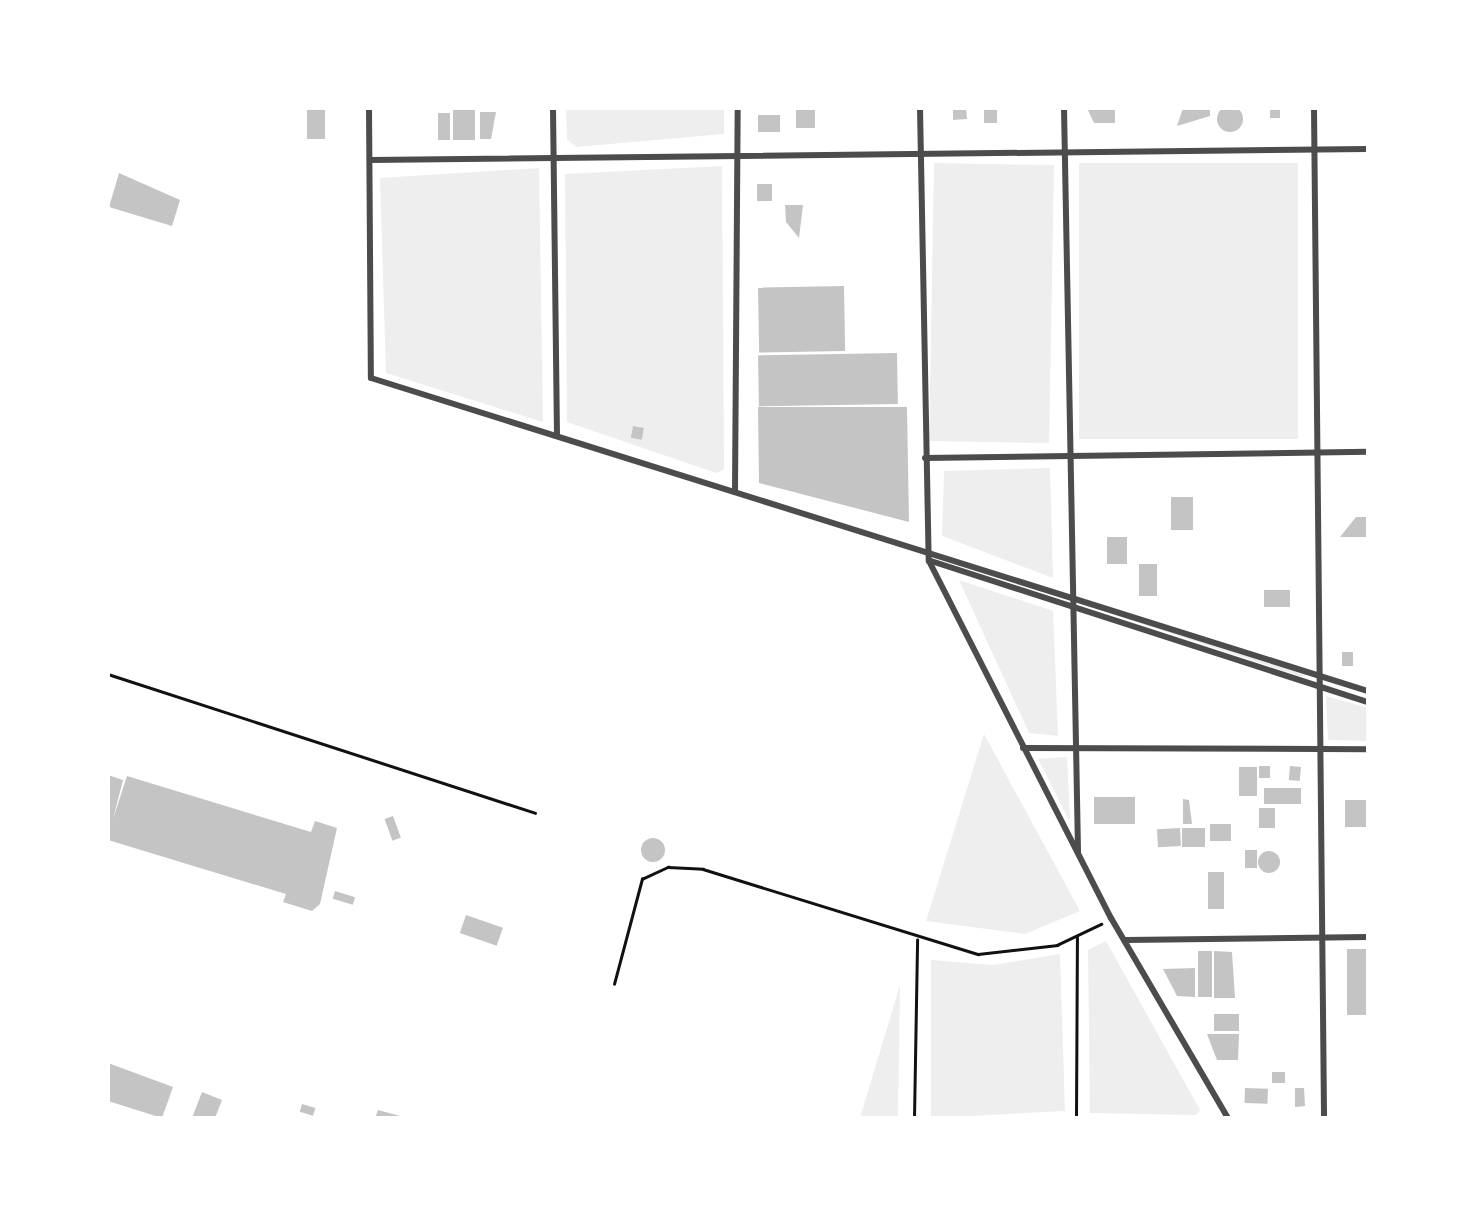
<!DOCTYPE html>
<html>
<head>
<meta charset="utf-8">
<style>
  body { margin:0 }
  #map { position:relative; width:1476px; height:1226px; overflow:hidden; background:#fff; font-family:"Alegreya Sans",sans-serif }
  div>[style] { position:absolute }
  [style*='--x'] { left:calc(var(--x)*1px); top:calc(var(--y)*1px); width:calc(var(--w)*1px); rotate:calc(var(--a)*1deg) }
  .green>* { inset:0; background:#eee; transform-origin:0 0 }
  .building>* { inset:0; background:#c4c4c4; transform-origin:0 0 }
  .round { border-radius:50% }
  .path>* { height:2.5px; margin:-1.25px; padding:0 1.25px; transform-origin:1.25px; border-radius:1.25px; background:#111 }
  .minor>* { height:6px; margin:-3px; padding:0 3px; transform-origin:3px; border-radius:3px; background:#4c4c4c }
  span { translate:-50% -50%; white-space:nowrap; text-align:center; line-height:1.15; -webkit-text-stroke:8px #fff; paint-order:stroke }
  .frame { position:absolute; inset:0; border:110px solid #fff; pointer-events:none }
</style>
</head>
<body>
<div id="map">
  <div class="green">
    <i style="clip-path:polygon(566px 108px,724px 108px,724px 134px,576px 147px,567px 139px)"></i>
    <i style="left:934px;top:163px;width:120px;height:278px;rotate:1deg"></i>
    <i style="left:1298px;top:163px;width:276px;height:219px;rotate:90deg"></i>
    <i style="clip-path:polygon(722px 166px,724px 470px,716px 473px,567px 422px,565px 174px)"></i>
    <i style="clip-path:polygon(539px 168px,543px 422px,386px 373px,380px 178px)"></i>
    <i style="clip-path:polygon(1050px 468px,1053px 578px,942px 536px,944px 471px)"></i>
    <i style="clip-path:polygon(959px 580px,1053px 611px,1058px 736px,1029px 733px)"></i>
    <i style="clip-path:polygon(1079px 603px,1306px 675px,1305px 676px,1302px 677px)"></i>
    <i style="clip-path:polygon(1326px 696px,1368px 708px,1368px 741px,1328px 740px)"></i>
    <i style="clip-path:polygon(984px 734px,1080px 911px,1025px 934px,926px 921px)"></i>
    <i style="clip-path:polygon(1067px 757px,1070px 818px,1069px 820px,1038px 759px)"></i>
    <i style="clip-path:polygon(1106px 941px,1200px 1110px,1196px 1115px,1090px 1113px,1088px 950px)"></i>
    <i style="clip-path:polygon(1060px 954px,1065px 1111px,931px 1118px,931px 960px,993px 965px)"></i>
    <i style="clip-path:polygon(900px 985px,898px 1118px,860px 1118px)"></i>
  </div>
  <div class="building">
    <i class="round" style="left:1217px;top:106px;width:26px;height:26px"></i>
    <i style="left:307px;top:108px;width:18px;height:31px"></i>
    <i style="left:453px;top:108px;width:22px;height:32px"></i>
    <i style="left:796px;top:108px;width:19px;height:20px"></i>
    <i style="clip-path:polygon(953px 108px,966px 108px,967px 119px,953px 120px)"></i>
    <i style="left:984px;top:108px;width:13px;height:15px"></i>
    <i style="clip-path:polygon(1087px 108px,1115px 108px,1115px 123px,1094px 123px)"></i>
    <i style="clip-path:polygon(1183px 108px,1210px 108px,1210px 116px,1177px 126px)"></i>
    <i style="left:1270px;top:108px;width:10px;height:10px"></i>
    <i style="clip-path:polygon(480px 112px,496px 112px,491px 139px,480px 139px)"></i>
    <i style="left:438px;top:113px;width:12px;height:27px"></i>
    <i style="left:758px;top:115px;width:22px;height:17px"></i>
    <i style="clip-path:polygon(119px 173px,180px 200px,172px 226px,109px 207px)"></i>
    <i style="left:757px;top:184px;width:15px;height:17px"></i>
    <i style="clip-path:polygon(785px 205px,803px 205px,799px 238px,786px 222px)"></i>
    <i style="left:844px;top:286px;width:65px;height:86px;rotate:89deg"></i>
    <i style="left:897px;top:353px;width:51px;height:139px;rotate:89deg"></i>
    <i style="clip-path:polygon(758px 407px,907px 407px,909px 522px,759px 483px)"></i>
    <i style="left:633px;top:426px;width:11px;height:12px;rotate:10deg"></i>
    <i style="left:1193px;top:497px;width:33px;height:22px;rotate:90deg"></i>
    <i style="clip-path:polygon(1356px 517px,1366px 517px,1366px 537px,1340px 537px)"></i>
    <i style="left:1107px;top:537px;width:20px;height:27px"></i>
    <i style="left:1139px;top:564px;width:18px;height:32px"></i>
    <i style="left:1264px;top:590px;width:26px;height:17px"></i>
    <i style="left:1342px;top:652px;width:11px;height:14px"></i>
    <i style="left:1259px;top:766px;width:11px;height:12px"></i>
    <i style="left:1290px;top:766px;width:11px;height:14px;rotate:5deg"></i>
    <i style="left:1239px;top:767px;width:18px;height:29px"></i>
    <i style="clip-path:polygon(108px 775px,123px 780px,113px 819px,127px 776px,311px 832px,315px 821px,337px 828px,320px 904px,312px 911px,283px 902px,286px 894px,108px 840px)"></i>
    <i style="left:1264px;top:788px;width:37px;height:16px"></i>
    <i style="left:1135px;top:797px;width:27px;height:41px;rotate:90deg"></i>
    <i style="clip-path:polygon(1183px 799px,1189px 800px,1192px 824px,1183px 824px)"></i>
    <i style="left:1368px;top:800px;width:27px;height:23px;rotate:90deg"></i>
    <i style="left:1259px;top:808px;width:16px;height:20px"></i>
    <i style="left:393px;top:816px;width:23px;height:9px;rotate:70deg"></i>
    <i style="left:1231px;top:824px;width:17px;height:21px;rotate:90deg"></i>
    <i style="left:1180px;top:828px;width:18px;height:23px;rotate:87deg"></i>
    <i style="left:1205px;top:828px;width:19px;height:23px;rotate:90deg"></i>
    <i class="round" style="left:641px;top:838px;width:24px;height:24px"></i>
    <i style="left:1245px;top:850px;width:12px;height:18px"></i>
    <i class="round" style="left:1258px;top:851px;width:22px;height:22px"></i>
    <i style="left:1208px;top:872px;width:16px;height:37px"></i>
    <i style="left:335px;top:891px;width:21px;height:8px;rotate:17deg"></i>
    <i style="left:466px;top:915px;width:39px;height:19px;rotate:19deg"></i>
    <i style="left:1347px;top:949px;width:21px;height:66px"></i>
    <i style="left:1198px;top:951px;width:14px;height:46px"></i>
    <i style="clip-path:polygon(1214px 951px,1232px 952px,1235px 998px,1214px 998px)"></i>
    <i style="clip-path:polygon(1195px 968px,1195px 997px,1177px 996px,1163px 969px)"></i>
    <i style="left:1214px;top:1014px;width:25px;height:17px"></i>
    <i style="clip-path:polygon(1207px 1034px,1239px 1034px,1238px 1060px,1217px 1060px)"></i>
    <i style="clip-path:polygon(108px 1063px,173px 1087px,162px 1118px,108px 1101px)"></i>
    <i style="left:1272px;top:1072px;width:13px;height:11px"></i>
    <i style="left:1245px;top:1088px;width:23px;height:15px;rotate:2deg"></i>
    <i style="clip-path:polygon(1295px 1088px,1304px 1088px,1305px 1106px,1295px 1107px)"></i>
    <i style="clip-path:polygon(202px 1092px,222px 1100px,215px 1118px,192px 1118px)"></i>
    <i style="left:302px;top:1104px;width:14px;height:8px;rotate:17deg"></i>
    <i style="clip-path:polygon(378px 1110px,404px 1117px,404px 1118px,375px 1118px)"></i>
  </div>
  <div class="path">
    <i style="--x:108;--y:674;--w:449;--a:18"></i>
    <i style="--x:614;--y:984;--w:109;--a:-75.1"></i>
    <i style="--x:642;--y:879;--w:29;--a:-25"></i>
    <i style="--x:668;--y:867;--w:35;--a:3"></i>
    <i style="--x:703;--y:869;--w:288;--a:17.2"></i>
    <i style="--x:978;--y:954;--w:80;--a:-6.5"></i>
    <i style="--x:1057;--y:945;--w:49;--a:-25.5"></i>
    <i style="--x:914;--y:1118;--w:178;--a:-89"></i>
    <i style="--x:1076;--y:1118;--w:180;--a:-89.7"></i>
  </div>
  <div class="minor">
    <i style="--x:369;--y:108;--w:270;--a:89.6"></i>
    <i style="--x:371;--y:378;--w:1045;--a:17.43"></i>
    <i style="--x:553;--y:108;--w:327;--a:89.3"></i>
    <i style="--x:920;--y:108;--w:453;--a:88.9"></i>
    <i style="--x:929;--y:561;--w:401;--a:63"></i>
    <i style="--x:1111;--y:918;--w:232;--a:59.7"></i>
    <i style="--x:1064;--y:108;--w:743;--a:88.92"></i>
    <i style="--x:1314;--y:108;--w:1010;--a:89.43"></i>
    <i style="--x:370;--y:160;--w:998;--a:-0.63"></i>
    <i style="--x:925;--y:458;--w:443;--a:-0.8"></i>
    <i style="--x:735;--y:492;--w:384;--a:-89.6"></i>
    <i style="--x:931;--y:561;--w:459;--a:17.9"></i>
    <i style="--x:1023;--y:748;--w:345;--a:0.2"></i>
    <i style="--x:1126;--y:940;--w:242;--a:-0.7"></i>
  </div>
  <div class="frame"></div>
</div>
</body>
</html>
